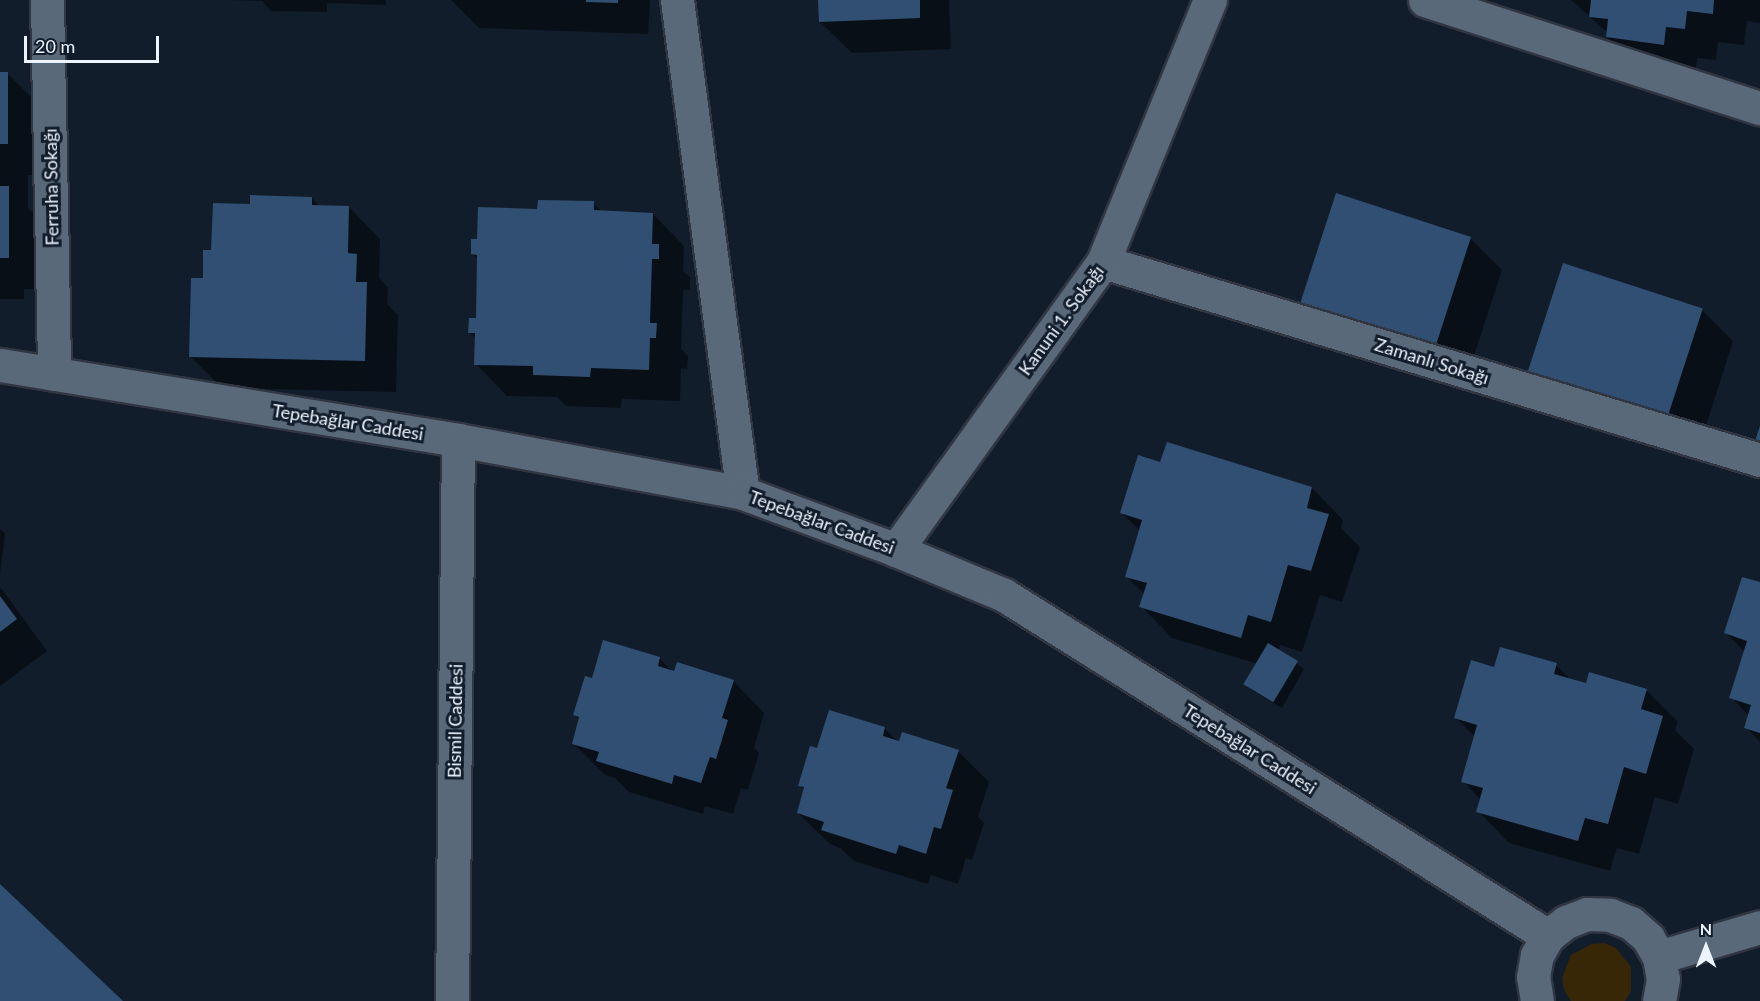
<!DOCTYPE html>
<html>
<head>
<meta charset="utf-8">
<style>
  body { margin:0 }
  #map { position:relative; width:1760px; height:1001px; overflow:hidden; background:#111d2b; font-family:Lato,sans-serif }
  div>[style] { position:absolute }
  [style*='--x'] { left:calc(var(--x)*1px); top:calc(var(--y)*1px); width:calc(var(--w)*1px); rotate:calc(var(--a)*1deg) }
  .green>* { inset:0; background:#372706 }
  .shadow>* { inset:0; background:#0007 }
  .building>* { inset:0; background:#304f72; transform-origin:0 0 }
  .roads { filter:drop-shadow(2px 0 #303642) drop-shadow(-2px 0 #303642) drop-shadow(0 2px #303642) drop-shadow(0 -2px #303642) }
  .street>* { height:33px; margin:-16.5px; padding:0 16.5px; transform-origin:16.5px; border-radius:16.5px; background:#5a697a }
  span { translate:-50% -50%; white-space:nowrap; text-align:center; line-height:1.15; -webkit-text-stroke:6px #111d2b; paint-order:stroke }
  .street-label { font-size:18px; color:#ecf4ff }
  .north { position:absolute; left:1676px; top:917px; width:60px; height:60px; -webkit-text-stroke:4px #111d2b; paint-order:stroke; rotate:0deg; font-size:16px; font-weight:700; line-height:24px; text-align:center; color:#ecf4ff }
  .north::after { content:''; display:block; margin:auto; width:21px; height:27px; background:#ecf4ff; clip-path:polygon(50% 0,100% 100%,50% 72%,0 100%) }
  .scale { position:absolute; left:24px; top:36px; width:135px; height:27px; box-sizing:border-box; border:3px solid #ecf4ff; border-top:0; padding-left:8px; font-size:18px; line-height:21px; white-space:nowrap; color:#ecf4ff; -webkit-text-stroke:4px #111d2b; paint-order:stroke }
</style>
</head>
<body>
<div id="map">
  <div class="green">
    <i style="clip-path:polygon(1604px 943px,1616px 948px,1631px 967px,1631px 991px,1625px 1001px,1571px 1001px,1564px 990px,1562px 978px,1571px 955px,1592px 944px)"></i>
  </div>
  <div class="shadow">
    <i style="clip-path:polygon(227px 0,386px 0,386px 5px,327px 3px,327px 12px,271px 11px,262px 1px)"></i>
    <i style="clip-path:polygon(451px 0,650px 0,648px 34px,479px 28px)"></i>
    <i style="clip-path:polygon(819px 0,949px 0,951px 49px,852px 53px,820px 22px)"></i>
    <i style="clip-path:polygon(1571px 0,1760px 0,1760px 23px,1747px 21px,1744px 45px,1718px 42px,1716px 60px,1697px 58px,1695px 76px,1639px 68px,1607px 37px,1608px 33px)"></i>
    <i style="clip-path:polygon(0 73px,7px 73px,39px 105px,39px 175px,28px 175px,28px 208px,40px 219px,40px 289px,24px 289px,24px 299px,0 299px)"></i>
    <i style="clip-path:polygon(1337px 195px,1471px 239px,1502px 270px,1465px 383px,1331px 340px)"></i>
    <i style="clip-path:polygon(312px 198px,320px 207px,349px 207px,380px 239px,379px 278px,388px 287px,387px 304px,398px 315px,396px 392px,222px 388px,191px 357px,204px 279px,213px 252px,252px 205px)"></i>
    <i style="clip-path:polygon(593px 203px,603px 212px,653px 214px,684px 246px,683px 271px,690px 277px,690px 290px,683px 290px,681px 349px,688px 356px,687px 369px,681px 368px,680px 401px,622px 399px,621px 408px,566px 406px,557px 397px,507px 396px,476px 364px,476px 339px,470px 333px,477px 320px,479px 260px,472px 253px,479px 240px,539px 210px)"></i>
    <i style="clip-path:polygon(1702px 310px,1733px 341px,1697px 454px,1558px 410px)"></i>
    <i style="clip-path:polygon(1161px 464px,1312px 488px,1343px 520px,1341px 528px,1360px 547px,1342px 602px,1320px 595px,1302px 652px,1280px 645px,1278px 651px,1304px 669px,1282px 708px,1253px 691px,1246px 684px,1258px 664px,1172px 638px,1141px 606px,1145px 595px,1126px 576px,1140px 531px,1122px 513px)"></i>
    <i style="clip-path:polygon(0 529px,5px 533px,0 574px)"></i>
    <i style="clip-path:polygon(1760px 584px,1760px 742px,1746px 727px,1749px 716px,1731px 697px,1745px 652px,1726px 633px)"></i>
    <i style="clip-path:polygon(0 587px,47px 651px,0 686px)"></i>
    <i style="clip-path:polygon(660px 659px,673px 672px,733px 681px,764px 713px,754px 748px,759px 753px,748px 790px,741px 788px,733px 814px,705px 806px,703px 814px,629px 792px,615px 778px,605px 775px,573px 743px,580px 720px,575px 715px,593px 680px)"></i>
    <i style="clip-path:polygon(1556px 665px,1572px 681px,1587px 685px,1646px 690px,1678px 722px,1675px 730px,1694px 749px,1678px 804px,1655px 797px,1639px 854px,1617px 848px,1610px 871px,1509px 843px,1478px 811px,1481px 800px,1463px 781px,1475px 737px,1456px 718px,1495px 669px)"></i>
    <i style="clip-path:polygon(884px 728px,899px 743px,958px 751px,989px 782px,978px 817px,984px 823px,972px 860px,966px 858px,958px 884px,931px 875px,928px 884px,854px 861px,840px 848px,830px 844px,798px 813px,805px 790px,800px 785px,817px 750px)"></i>
  </div>
  <div class="building">
    <i style="clip-path:polygon(586px 0,618px 0,618px 3px,586px 2px)"></i>
    <i style="clip-path:polygon(818px 0,920px 0,920px 18px,819px 22px)"></i>
    <i style="clip-path:polygon(1591px 0,1714px 0,1713px 14px,1687px 11px,1685px 29px,1666px 27px,1664px 45px,1606px 37px,1608px 19px,1589px 17px)"></i>
    <i style="left:0;top:72px;width:8px;height:72px"></i>
    <i style="left:0;top:186px;width:9px;height:72px"></i>
    <i style="left:1336px;top:193px;width:142px;height:122px;rotate:18deg"></i>
    <i style="clip-path:polygon(250px 195px,312px 197px,312px 205px,349px 206px,348px 253px,357px 254px,356px 282px,367px 282px,365px 361px,189px 357px,191px 278px,203px 278px,203px 250px,211px 250px,213px 203px,250px 204px)"></i>
    <i style="clip-path:polygon(538px 200px,594px 201px,594px 210px,653px 213px,652px 244px,659px 244px,659px 259px,652px 259px,650px 323px,657px 323px,656px 338px,650px 338px,649px 370px,591px 368px,590px 377px,533px 375px,533px 366px,474px 365px,475px 333px,468px 333px,469px 318px,476px 318px,477px 255px,471px 254px,471px 239px,477px 239px,478px 207px,537px 209px)"></i>
    <i style="left:1563px;top:263px;width:147px;height:122px;rotate:18deg"></i>
    <i style="clip-path:polygon(1760px 426px,1760px 449px,1753px 447px)"></i>
    <i style="clip-path:polygon(1167px 442px,1312px 487px,1307px 508px,1329px 514px,1311px 571px,1288px 565px,1271px 622px,1248px 615px,1241px 638px,1139px 607px,1147px 583px,1125px 577px,1142px 520px,1120px 513px,1138px 455px,1160px 462px)"></i>
    <i style="clip-path:polygon(1742px 577px,1760px 582px,1760px 733px,1744px 728px,1751px 705px,1729px 698px,1747px 641px,1724px 633px)"></i>
    <i style="clip-path:polygon(0 596px,17px 619px,0 632px)"></i>
    <i style="clip-path:polygon(603px 640px,660px 657px,658px 666px,674px 671px,677px 662px,734px 680px,722px 718px,728px 720px,716px 759px,710px 757px,701px 783px,674px 775px,672px 784px,596px 761px,599px 752px,572px 744px,579px 717px,573px 715px,585px 676px,592px 678px)"></i>
    <i style="left:1268px;top:643px;width:35px;height:48px;rotate:31deg"></i>
    <i style="clip-path:polygon(1500px 647px,1557px 663px,1554px 674px,1586px 683px,1589px 672px,1647px 689px,1641px 709px,1663px 716px,1646px 774px,1624px 767px,1608px 824px,1585px 818px,1578px 841px,1476px 812px,1483px 788px,1461px 782px,1477px 725px,1454px 718px,1471px 660px,1494px 667px)"></i>
    <i style="clip-path:polygon(829px 710px,885px 727px,883px 736px,899px 741px,902px 732px,959px 750px,946px 788px,953px 790px,941px 829px,934px 827px,926px 854px,899px 845px,896px 854px,821px 830px,824px 822px,797px 813px,804px 787px,798px 786px,810px 746px,817px 748px)"></i>
    <i style="clip-path:polygon(0 884px,123px 1001px,0 1001px)"></i>
  </div>
  <div class="roads">
    <div class="street">
      <i style="--x:47;--y:0;--w:374;--a:88.9"></i>
      <i style="--x:677;--y:0;--w:497;--a:82.4"></i>
      <i style="--x:1425;--y:0;--w:352;--a:17.9"></i>
      <i style="--x:1103;--y:262;--w:686;--a:16.77"></i>
      <i style="--x:0;--y:365;--w:464;--a:9.3"></i>
      <i style="--x:458;--y:440;--w:290;--a:10.5"></i>
      <i style="--x:743;--y:493;--w:163;--a:20.4"></i>
      <i style="--x:896;--y:550;--w:117;--a:22.6"></i>
      <i style="--x:1004;--y:595;--w:642;--a:32.08"></i>
      <i style="--x:896;--y:550;--w:355;--a:-54.3"></i>
      <i style="--x:1103;--y:262;--w:283;--a:-67.8"></i>
      <i style="--x:1659;--y:957;--w:105;--a:-16.5"></i>
      <i style="--x:452;--y:1001;--w:561;--a:-89.39"></i>
      <i style="--x:1537;--y:1001;--w:24;--a:-99"></i>
      <i style="--x:1533;--y:977;--w:22;--a:-80"></i>
      <i style="--x:1537;--y:955;--w:22;--a:-60"></i>
      <i style="--x:1548;--y:936;--w:23;--a:-38"></i>
      <i style="--x:1566;--y:922;--w:22;--a:-21"></i>
      <i style="--x:1587;--y:914;--w:23;--a:2"></i>
      <i style="--x:1610;--y:915;--w:22;--a:21"></i>
      <i style="--x:1631;--y:923;--w:23;--a:41"></i>
      <i style="--x:1648;--y:938;--w:22;--a:60"></i>
      <i style="--x:1659;--y:957;--w:22;--a:80"></i>
      <i style="--x:1663;--y:979;--w:22;--a:100"></i>
    </div>
  </div>
  <div class="street-label">
    <span style="left:51px;top:187px;rotate:-91deg">Ferruha Sokağı</span>
    <span style="left:1061px;top:320px;rotate:-54deg">Kanuni 1. Sokağı</span>
    <span style="left:1432px;top:361px;rotate:17deg">Zamanlı Sokağı</span>
    <span style="left:348px;top:422px;rotate:9deg">Tepebağlar Caddesi</span>
    <span style="left:822px;top:522px;rotate:20deg">Tepebağlar Caddesi</span>
    <span style="left:455px;top:721px;rotate:-89deg">Bismil Caddesi</span>
    <span style="left:1250px;top:749px;rotate:32deg">Tepebağlar Caddesi</span>
  </div>
  <div class="north">N</div>
  <div class="scale">20 m</div>
</div>
</body>
</html>
